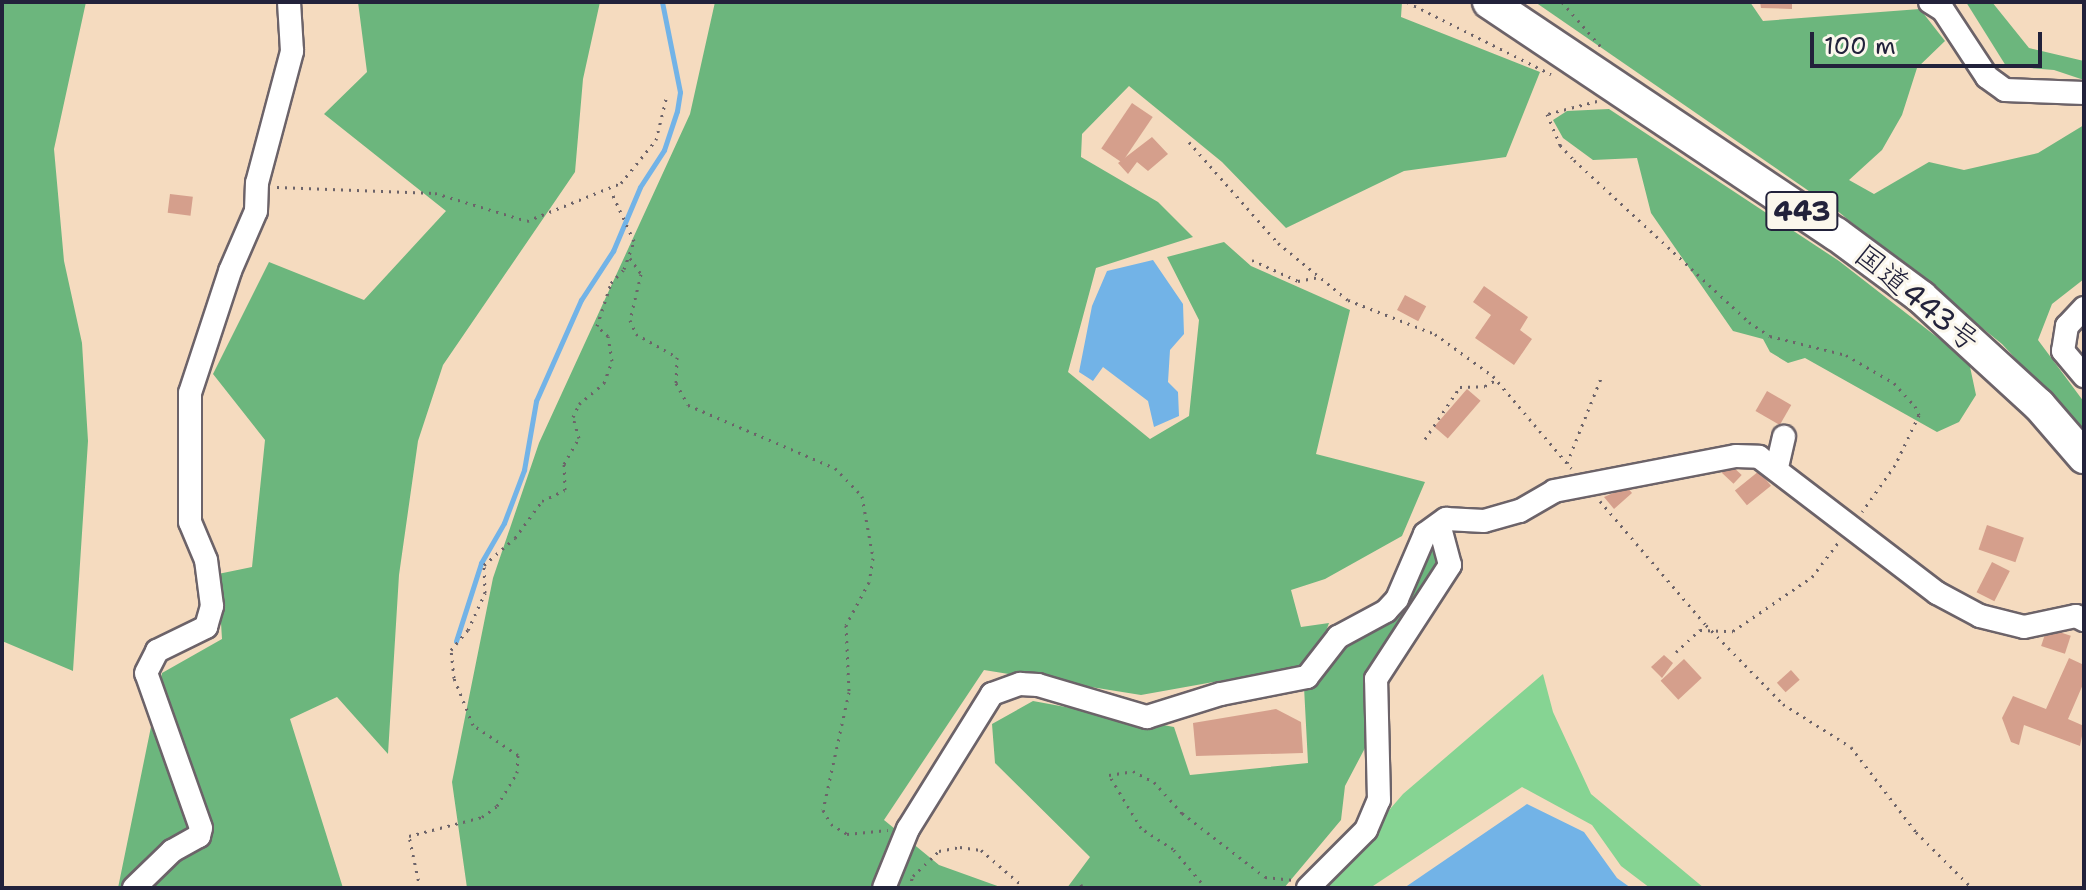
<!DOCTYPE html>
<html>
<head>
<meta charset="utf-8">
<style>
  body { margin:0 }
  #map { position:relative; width:2086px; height:890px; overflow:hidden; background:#f5dbbf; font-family:"Shantell Sans","Klee One",sans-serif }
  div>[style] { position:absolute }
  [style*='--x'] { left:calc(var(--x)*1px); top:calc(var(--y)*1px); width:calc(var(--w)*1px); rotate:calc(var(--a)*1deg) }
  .green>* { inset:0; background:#86d493 }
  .forest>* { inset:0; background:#6cb67d }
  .water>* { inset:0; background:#72b3e7 }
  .stream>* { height:5px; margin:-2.5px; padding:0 2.5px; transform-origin:2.5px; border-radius:2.5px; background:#72b3e7 }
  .building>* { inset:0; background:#d59f8c; transform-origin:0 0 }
  .path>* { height:3px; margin-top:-1.5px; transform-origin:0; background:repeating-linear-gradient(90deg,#6c6369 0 2px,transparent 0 8px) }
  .roads { filter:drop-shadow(2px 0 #6c6369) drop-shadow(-2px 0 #6c6369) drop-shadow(0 2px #6c6369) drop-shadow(0 -2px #6c6369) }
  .minor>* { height:22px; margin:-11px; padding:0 11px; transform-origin:11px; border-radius:11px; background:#fff }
  .highway>* { height:32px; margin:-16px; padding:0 16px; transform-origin:16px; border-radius:16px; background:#fff }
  span { translate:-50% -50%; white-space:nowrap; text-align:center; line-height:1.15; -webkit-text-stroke:6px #fbf7ec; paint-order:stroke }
  .shield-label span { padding:2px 6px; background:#fbf7ec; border:2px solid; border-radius:6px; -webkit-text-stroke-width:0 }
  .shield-label { font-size:28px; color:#22223b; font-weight:700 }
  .street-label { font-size:30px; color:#22223b }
  .frame { position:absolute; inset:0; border:4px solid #22223b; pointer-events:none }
  .scale { position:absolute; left:1810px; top:32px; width:232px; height:36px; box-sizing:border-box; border:4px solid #22223b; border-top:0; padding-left:10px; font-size:24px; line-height:28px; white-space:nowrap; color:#22223b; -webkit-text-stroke:6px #fbf7ec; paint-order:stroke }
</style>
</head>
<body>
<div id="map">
  <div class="green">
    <i style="clip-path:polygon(1543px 674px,1553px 712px,1591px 794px,1704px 888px,1650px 888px,1621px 866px,1592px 825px,1522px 787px,1370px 888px,1322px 888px,1403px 794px)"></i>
  </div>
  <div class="forest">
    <i style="clip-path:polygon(2px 2px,86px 2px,54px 149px,64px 261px,82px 343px,88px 441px,73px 671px,2px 641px)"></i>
    <i style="clip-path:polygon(358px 2px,600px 2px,583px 79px,575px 172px,443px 365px,418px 441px,399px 575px,388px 754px,337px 697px,290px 719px,343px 888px,118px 888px,162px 673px,222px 639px,218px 574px,252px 567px,265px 440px,213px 374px,269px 262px,364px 300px,446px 211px,324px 114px,367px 72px)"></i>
    <i style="clip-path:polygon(715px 2px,1402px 2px,1401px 17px,1540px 72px,1506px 157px,1404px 171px,1286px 228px,1222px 162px,1129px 86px,1082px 134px,1081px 157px,1158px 202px,1193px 237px,1096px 268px,1068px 372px,1150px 439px,1189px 416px,1199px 320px,1167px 257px,1224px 242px,1251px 266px,1350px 310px,1316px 454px,1425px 482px,1402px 536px,1325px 579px,1291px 590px,1301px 627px,1329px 623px,1314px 664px,1141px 695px,984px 670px,884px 820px,939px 865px,1003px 888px,467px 888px,452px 782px,493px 578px,539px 443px,690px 114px)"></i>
    <i style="clip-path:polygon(1535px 2px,1750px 2px,1763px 21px,1920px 9px,1945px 41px,1917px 68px,1902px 115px,1882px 150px,1849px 180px,1874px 194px,1929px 162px,1964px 170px,2038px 153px,2084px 125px,2084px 279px,2052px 304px,2038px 340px,2084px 402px,2084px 432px,2002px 344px,1835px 209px)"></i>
    <i style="clip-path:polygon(1966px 2px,1992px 2px,2029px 48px,2084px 61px,2084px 80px,2054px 70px,2006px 66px)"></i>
    <i style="clip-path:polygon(1609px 109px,1839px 261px,1969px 362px,1976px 395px,1959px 422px,1937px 432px,1805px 358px,1788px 363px,1770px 352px,1763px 339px,1733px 331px,1651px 213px,1637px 158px,1593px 160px,1563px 138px,1553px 120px,1567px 111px)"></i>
    <i style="clip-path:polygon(1431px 543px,1437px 548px,1434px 576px,1423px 600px,1375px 658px,1365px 748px,1345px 786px,1341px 820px,1284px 888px,1067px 888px,1090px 857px,995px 763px,992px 724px,1033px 701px,1174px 727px,1190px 775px,1308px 763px,1304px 687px,1361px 631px)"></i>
  </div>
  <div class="water">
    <i style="clip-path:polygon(1153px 260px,1183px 304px,1184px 334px,1170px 350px,1168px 382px,1178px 392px,1179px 416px,1154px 427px,1148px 401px,1103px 367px,1093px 381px,1079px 372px,1092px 306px,1107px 271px)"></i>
    <i style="clip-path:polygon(1527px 804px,1584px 832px,1617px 878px,1631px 888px,1404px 888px)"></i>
  </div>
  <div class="stream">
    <i style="--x:456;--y:641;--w:82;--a:-72.2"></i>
    <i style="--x:481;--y:563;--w:46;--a:-60.1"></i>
    <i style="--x:504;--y:523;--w:57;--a:-69.3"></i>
    <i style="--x:524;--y:470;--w:70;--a:-80.1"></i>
    <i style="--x:536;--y:401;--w:111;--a:-66"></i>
    <i style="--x:581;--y:300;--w:59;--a:-56.9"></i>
    <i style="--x:613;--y:251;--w:69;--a:-67.1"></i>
    <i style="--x:640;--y:187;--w:44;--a:-57"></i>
    <i style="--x:664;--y:150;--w:41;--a:-71.6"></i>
    <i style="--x:677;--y:111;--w:19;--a:-81"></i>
    <i style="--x:680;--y:92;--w:92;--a:-101.3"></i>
  </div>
  <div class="building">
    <i style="clip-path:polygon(1760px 2px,1792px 2px,1792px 9px,1761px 8px)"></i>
    <i style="left:1132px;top:103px;width:25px;height:55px;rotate:34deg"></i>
    <i style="clip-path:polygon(1152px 137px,1168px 154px,1148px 171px,1137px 162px,1128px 174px,1118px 163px)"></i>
    <i style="left:170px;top:194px;width:23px;height:19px;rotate:7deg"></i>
    <i style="clip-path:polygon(1484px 286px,1528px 317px,1520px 330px,1532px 339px,1514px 365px,1475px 338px,1491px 315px,1473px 302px)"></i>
    <i style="left:1405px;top:295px;width:24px;height:17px;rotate:28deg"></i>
    <i style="left:1467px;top:389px;width:18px;height:50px;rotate:41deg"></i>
    <i style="left:1767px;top:391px;width:28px;height:23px;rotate:30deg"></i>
    <i style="left:1730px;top:464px;width:16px;height:12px;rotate:43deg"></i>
    <i style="left:1759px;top:471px;width:19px;height:31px;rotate:51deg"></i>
    <i style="clip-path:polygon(1627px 487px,1632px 493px,1614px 509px,1604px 497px)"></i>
    <i style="left:1987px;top:525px;width:39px;height:26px;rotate:19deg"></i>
    <i style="left:1992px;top:562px;width:20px;height:34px;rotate:27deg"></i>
    <i style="left:2047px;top:628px;width:25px;height:19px;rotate:18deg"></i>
    <i style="clip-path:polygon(1664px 655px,1673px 663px,1662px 678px,1651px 667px)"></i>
    <i style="clip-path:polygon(2069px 658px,2084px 665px,2084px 682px,2068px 719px,2084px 726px,2080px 746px,2024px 725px,2019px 745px,2011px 742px,2002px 718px,2013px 696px,2046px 709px)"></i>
    <i style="left:1684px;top:659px;width:26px;height:32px;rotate:47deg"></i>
    <i style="left:1791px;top:670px;width:13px;height:19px;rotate:48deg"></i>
    <i style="clip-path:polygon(1276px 709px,1301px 722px,1303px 753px,1196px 756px,1193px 723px)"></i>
  </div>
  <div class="path">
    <i style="--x:1407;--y:2;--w:161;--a:26.6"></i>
    <i style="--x:1562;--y:2;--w:62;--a:48.9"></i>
    <i style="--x:1597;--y:101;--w:52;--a:165.4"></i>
    <i style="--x:1547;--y:114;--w:34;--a:67"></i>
    <i style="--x:1560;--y:145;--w:21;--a:47"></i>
    <i style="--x:1574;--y:160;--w:238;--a:42.8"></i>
    <i style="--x:1749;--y:322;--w:25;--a:34"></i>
    <i style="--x:1770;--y:336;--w:78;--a:14"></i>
    <i style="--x:1846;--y:355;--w:56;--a:30.3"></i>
    <i style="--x:1894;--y:383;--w:31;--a:48"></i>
    <i style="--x:1915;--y:406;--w:10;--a:66"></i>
    <i style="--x:1919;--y:415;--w:55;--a:115.6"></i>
    <i style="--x:1895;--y:465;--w:57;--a:125.1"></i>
    <i style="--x:1189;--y:142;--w:135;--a:48.6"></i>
    <i style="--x:1278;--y:243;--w:90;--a:39.2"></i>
    <i style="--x:1348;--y:300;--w:93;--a:21.3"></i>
    <i style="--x:1435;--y:334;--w:72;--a:35.9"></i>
    <i style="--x:1493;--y:376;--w:121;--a:49.7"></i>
    <i style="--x:277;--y:187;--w:158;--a:2.2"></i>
    <i style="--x:435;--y:193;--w:96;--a:16.9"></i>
    <i style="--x:527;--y:221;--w:101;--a:-22"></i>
    <i style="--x:621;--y:183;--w:55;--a:-50.9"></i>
    <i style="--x:656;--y:140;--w:46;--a:-76.3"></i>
    <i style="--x:630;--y:258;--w:19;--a:55"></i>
    <i style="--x:641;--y:274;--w:47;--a:103.4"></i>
    <i style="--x:630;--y:320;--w:15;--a:67"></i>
    <i style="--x:636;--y:334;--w:47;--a:29.3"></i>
    <i style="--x:677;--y:357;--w:26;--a:92"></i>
    <i style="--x:676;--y:383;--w:25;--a:61"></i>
    <i style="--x:688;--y:405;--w:160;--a:23.2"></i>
    <i style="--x:835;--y:468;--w:39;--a:46"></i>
    <i style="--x:862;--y:496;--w:63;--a:79.9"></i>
    <i style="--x:873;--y:558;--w:24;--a:99"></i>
    <i style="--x:869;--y:582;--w:49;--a:118.1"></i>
    <i style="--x:846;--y:625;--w:67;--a:87.4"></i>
    <i style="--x:849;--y:692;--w:121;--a:102.4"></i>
    <i style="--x:823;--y:810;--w:16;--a:60"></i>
    <i style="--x:831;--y:824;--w:19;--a:32"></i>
    <i style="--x:847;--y:834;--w:41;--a:-5.6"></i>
    <i style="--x:1252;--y:260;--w:51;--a:24.5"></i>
    <i style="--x:1298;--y:281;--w:20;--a:-11"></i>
    <i style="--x:1425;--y:439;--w:63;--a:-56.1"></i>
    <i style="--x:1460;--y:387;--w:25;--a:-2"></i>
    <i style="--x:1485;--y:386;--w:13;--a:-29"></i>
    <i style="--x:1567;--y:463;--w:92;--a:-68.2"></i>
    <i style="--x:1600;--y:501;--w:163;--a:49.5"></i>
    <i style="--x:1706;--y:625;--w:110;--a:45.7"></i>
    <i style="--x:1783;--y:704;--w:80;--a:32.3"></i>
    <i style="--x:1851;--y:747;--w:107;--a:52.6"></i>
    <i style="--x:1916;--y:832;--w:79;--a:45"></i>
    <i style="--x:1676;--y:652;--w:33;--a:-43"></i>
    <i style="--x:1700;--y:630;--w:33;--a:2"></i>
    <i style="--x:1733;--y:631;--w:96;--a:-34.4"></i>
    <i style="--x:1812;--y:577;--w:46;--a:-52.9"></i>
    <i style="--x:1081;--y:884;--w:4;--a:76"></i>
    <i style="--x:420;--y:888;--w:53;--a:-101.9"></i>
    <i style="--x:409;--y:836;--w:75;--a:-14.6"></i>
    <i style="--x:482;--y:817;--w:19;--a:-36"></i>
    <i style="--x:497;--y:806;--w:39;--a:-59"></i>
    <i style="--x:517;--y:773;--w:18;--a:-87"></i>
    <i style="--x:518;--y:755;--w:54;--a:-146.3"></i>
    <i style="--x:473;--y:725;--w:51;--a:-112"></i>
    <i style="--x:454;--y:678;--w:28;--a:-96"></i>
    <i style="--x:451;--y:650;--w:26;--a:-50"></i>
    <i style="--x:468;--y:630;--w:41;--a:-65.3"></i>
    <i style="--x:485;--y:593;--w:28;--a:-92"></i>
    <i style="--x:484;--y:565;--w:41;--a:-41.1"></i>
    <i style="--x:515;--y:538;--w:46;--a:-53.9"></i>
    <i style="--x:542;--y:501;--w:25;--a:-26"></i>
    <i style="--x:565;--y:490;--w:26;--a:-92"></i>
    <i style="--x:564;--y:464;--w:30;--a:-60"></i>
    <i style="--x:579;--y:438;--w:22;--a:-106"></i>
    <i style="--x:573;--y:417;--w:14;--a:-65"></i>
    <i style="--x:579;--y:404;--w:33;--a:-40"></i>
    <i style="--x:604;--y:383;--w:23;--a:-70"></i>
    <i style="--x:612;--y:361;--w:25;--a:-99"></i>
    <i style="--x:608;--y:336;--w:15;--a:-138"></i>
    <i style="--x:597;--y:326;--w:45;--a:-72"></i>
    <i style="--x:611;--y:283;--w:19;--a:-47"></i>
    <i style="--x:624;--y:269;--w:30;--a:-70"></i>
    <i style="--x:634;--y:241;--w:55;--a:-114.7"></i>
    <i style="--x:909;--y:888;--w:13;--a:-72"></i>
    <i style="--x:913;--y:876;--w:36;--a:-44"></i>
    <i style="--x:939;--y:851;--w:21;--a:-11"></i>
    <i style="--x:960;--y:847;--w:21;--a:8"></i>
    <i style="--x:981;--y:850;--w:58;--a:40.8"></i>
    <i style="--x:1206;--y:888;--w:51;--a:-130.2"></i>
    <i style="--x:1173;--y:849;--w:38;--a:-147"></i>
    <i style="--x:1141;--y:828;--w:62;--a:-121.1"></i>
    <i style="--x:1109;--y:775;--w:24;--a:-9"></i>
    <i style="--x:1133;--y:771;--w:24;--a:28"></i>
    <i style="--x:1154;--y:782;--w:42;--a:47.9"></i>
    <i style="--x:1182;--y:813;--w:105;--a:37.6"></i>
    <i style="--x:1265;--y:877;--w:27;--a:6"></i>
  </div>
  <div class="roads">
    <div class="minor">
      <i style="--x:1930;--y:2;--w:15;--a:32"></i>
      <i style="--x:1943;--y:10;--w:80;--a:56.7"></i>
      <i style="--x:1987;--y:77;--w:22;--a:36"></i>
      <i style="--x:2005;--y:90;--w:79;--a:2.2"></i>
      <i style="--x:2084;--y:308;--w:25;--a:133"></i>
      <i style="--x:2067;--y:326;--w:25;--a:99"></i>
      <i style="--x:2063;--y:351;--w:33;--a:50"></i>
      <i style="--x:1777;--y:467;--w:31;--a:-77"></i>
      <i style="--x:134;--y:888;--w:53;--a:-44.2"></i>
      <i style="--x:172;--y:851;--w:31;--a:-29"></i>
      <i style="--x:199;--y:836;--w:8;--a:-76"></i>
      <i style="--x:201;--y:828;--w:164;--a:-109.5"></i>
      <i style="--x:146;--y:673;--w:25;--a:-63"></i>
      <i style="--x:157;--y:651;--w:55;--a:-26.1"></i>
      <i style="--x:206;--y:627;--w:22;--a:-74"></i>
      <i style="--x:212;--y:606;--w:46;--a:-97.4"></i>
      <i style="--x:206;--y:560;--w:41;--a:-112.8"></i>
      <i style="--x:190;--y:522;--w:129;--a:-90"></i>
      <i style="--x:190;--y:393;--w:128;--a:-71.8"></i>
      <i style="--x:230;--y:271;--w:65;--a:-66.6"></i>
      <i style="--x:256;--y:211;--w:28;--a:-88"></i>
      <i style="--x:257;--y:183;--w:137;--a:-75.1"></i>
      <i style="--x:292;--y:51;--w:49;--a:-93.5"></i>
      <i style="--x:884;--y:888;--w:64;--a:-67.9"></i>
      <i style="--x:908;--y:829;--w:159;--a:-58.1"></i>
      <i style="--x:992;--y:694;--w:30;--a:-20"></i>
      <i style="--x:1020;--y:684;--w:18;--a:3"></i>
      <i style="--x:1038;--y:685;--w:114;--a:16.4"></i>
      <i style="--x:1147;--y:717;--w:77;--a:-17.3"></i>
      <i style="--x:1221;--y:694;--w:88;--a:-11.2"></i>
      <i style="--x:1307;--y:677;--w:51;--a:-52.2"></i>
      <i style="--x:1338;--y:637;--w:55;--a:-28.4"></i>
      <i style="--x:1386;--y:611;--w:16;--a:-47"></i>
      <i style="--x:1397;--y:599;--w:71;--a:-66.7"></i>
      <i style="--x:1425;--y:534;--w:26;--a:-36"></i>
      <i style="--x:1446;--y:519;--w:38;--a:3"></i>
      <i style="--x:1484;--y:521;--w:37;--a:-16"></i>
      <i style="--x:1520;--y:511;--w:39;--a:-30"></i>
      <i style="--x:1554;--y:491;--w:185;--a:-10.9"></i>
      <i style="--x:1736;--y:456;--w:23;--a:2"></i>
      <i style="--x:1759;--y:457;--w:224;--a:37.4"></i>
      <i style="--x:1937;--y:593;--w:49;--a:28.1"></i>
      <i style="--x:1980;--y:616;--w:45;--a:14"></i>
      <i style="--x:2024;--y:627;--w:53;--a:-11.9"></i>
      <i style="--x:2076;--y:616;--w:9;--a:27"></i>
      <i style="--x:1308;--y:888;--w:82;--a:-45"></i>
      <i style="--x:1366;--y:830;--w:33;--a:-67"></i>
      <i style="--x:1379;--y:800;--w:121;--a:-91.4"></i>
      <i style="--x:1376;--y:679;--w:136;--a:-57"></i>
      <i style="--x:1450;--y:565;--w:42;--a:-105"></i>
    </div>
    <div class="highway">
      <i style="--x:1489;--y:2;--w:417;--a:33.8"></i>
      <i style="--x:1836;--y:234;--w:106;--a:36.5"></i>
      <i style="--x:1921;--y:297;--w:160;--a:42.5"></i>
      <i style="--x:2039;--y:405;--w:69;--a:49.1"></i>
    </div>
  </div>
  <div class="shield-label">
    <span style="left:1802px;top:211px">443</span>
  </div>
  <div class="street-label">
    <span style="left:1917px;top:298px;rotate:39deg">国道443号</span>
  </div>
  <div class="frame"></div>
  <div class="scale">100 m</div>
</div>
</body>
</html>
